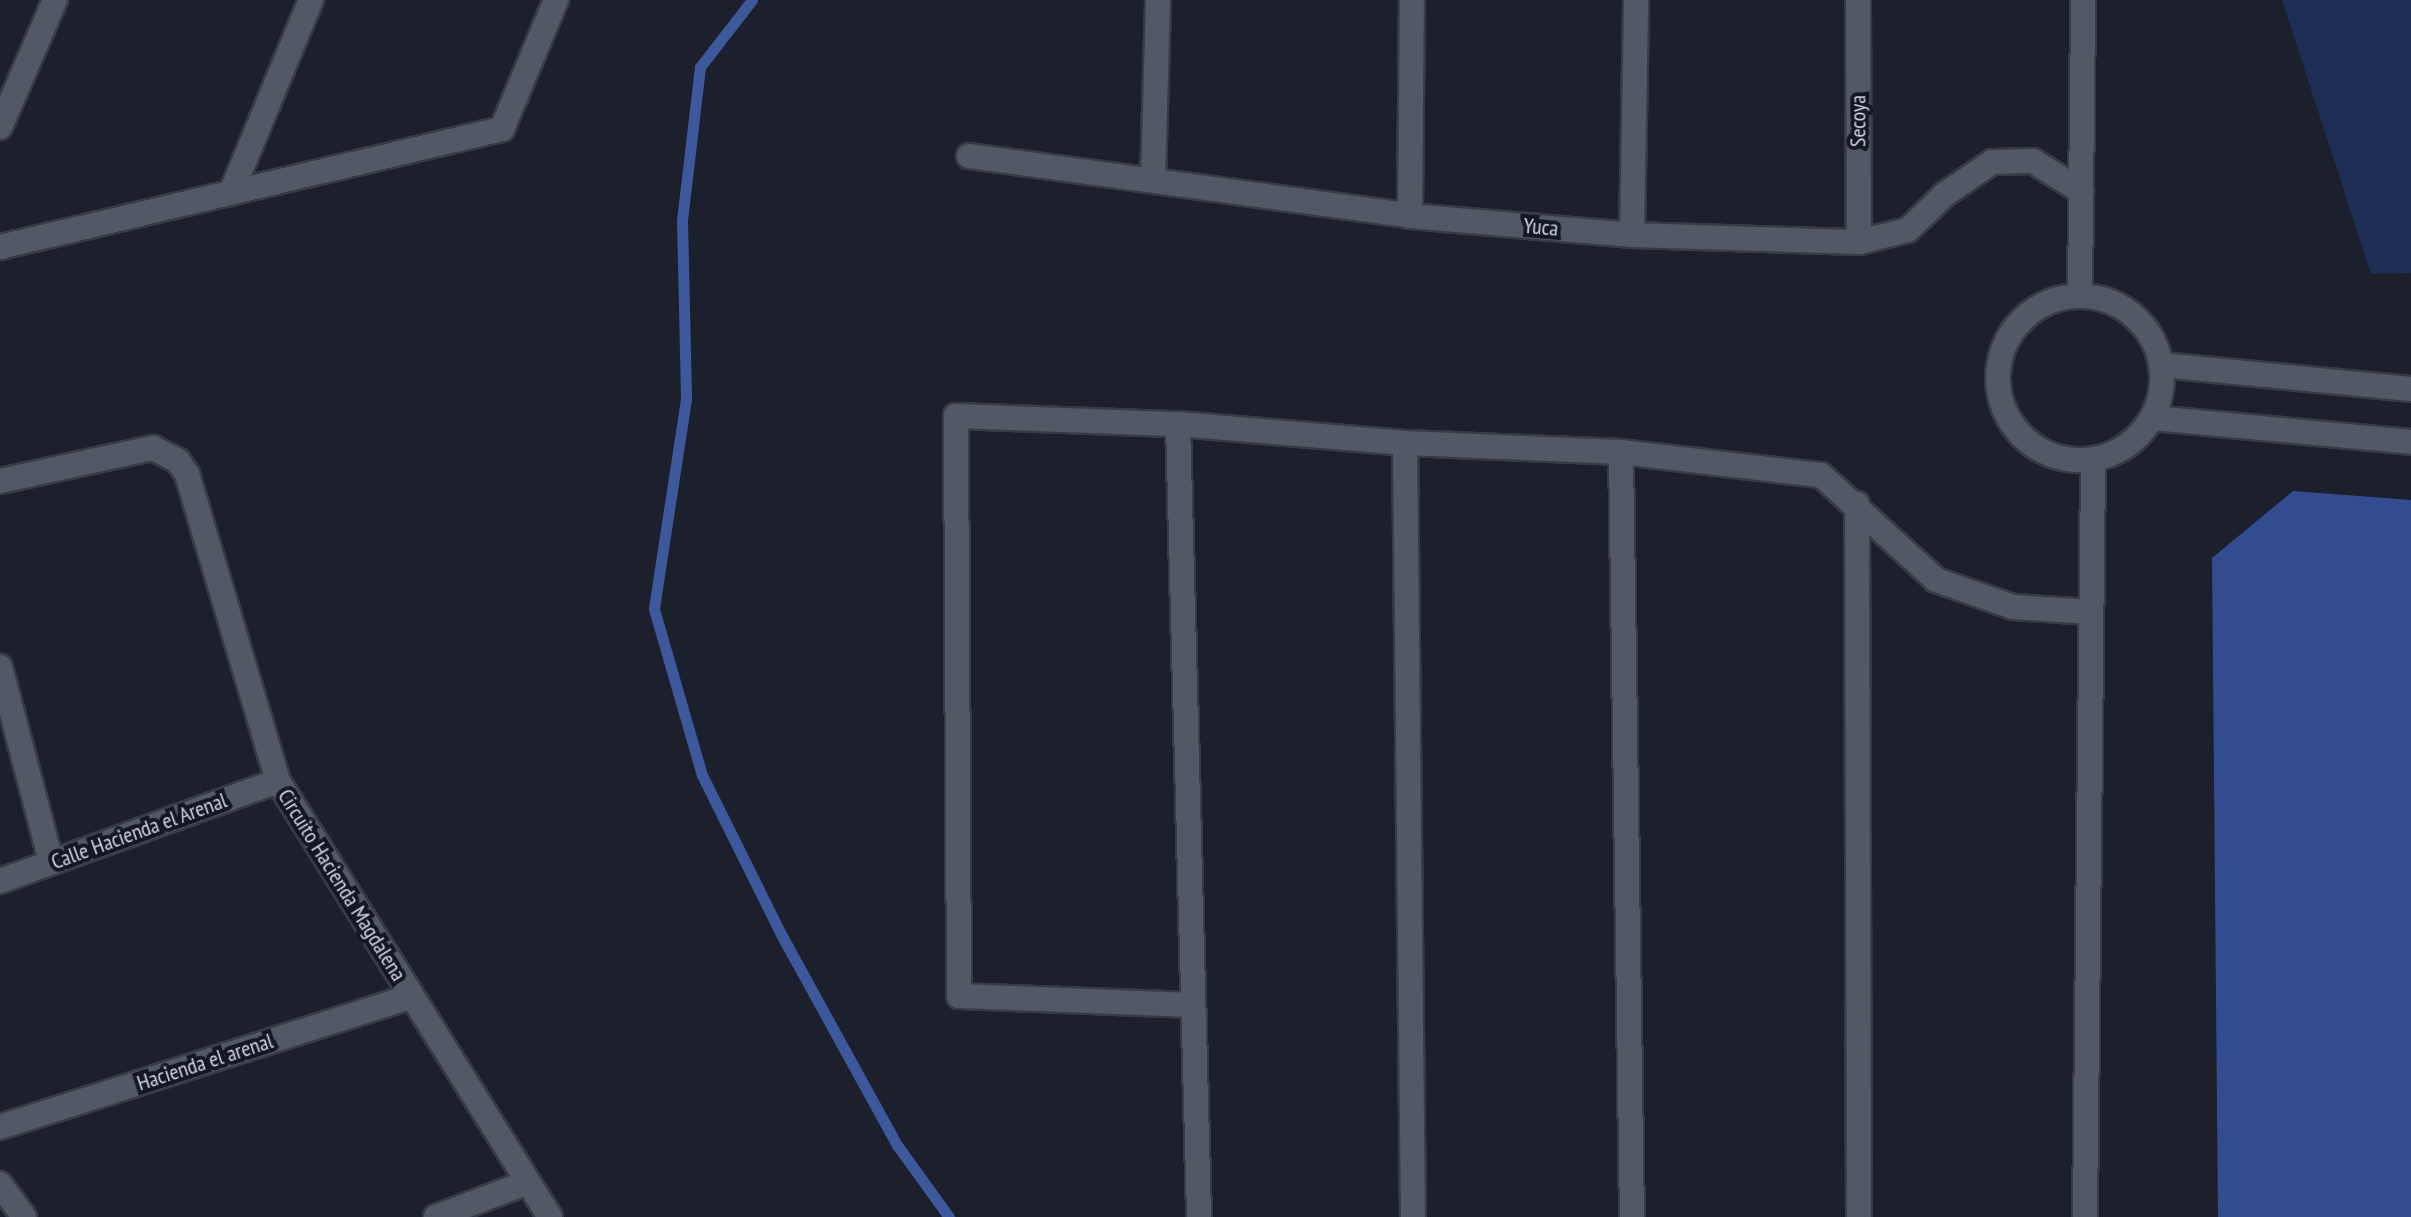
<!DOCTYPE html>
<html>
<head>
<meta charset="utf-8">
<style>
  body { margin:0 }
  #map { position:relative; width:2411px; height:1217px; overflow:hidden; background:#1b202c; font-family:"PT Sans Narrow",sans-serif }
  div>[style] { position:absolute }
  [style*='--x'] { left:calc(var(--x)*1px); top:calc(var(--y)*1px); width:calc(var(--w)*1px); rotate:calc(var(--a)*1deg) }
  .green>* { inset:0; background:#1e2d54 }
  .forest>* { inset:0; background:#334c8f }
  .stream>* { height:11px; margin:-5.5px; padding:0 5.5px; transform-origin:5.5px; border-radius:5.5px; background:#3e589c }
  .roads { filter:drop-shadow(2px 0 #373b45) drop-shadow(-2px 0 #373b45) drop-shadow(0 2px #373b45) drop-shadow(0 -2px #373b45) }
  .minor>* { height:24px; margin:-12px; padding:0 12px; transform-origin:12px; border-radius:12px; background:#525866 }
  .minor>.ring { margin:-12px; padding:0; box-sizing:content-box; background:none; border:24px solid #525866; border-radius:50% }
  .tertiary>* { height:24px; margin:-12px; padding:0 12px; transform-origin:12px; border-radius:12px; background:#525866 }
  span { translate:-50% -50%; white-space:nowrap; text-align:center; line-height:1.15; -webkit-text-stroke:8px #121722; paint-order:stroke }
  .street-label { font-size:22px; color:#d3d6df }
</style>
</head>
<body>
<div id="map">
  <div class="green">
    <i style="clip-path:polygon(2282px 0,2411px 0,2411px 273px,2371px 274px)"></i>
  </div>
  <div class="forest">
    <i style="clip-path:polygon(2293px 491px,2411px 500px,2411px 1217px,2218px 1217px,2212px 558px)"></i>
  </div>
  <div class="stream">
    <i style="--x:752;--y:0;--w:85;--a:127.8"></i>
    <i style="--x:700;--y:67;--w:154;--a:96.7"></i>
    <i style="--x:682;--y:220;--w:179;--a:88.7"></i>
    <i style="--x:686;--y:399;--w:212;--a:98.7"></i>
    <i style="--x:654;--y:609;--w:173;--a:73.9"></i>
    <i style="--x:702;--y:775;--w:180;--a:63.6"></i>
    <i style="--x:782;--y:936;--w:239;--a:61.2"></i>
    <i style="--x:897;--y:1145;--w:89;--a:54.2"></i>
  </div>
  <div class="roads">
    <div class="minor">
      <i style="--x:1858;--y:0;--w:242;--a:89.8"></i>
      <i style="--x:0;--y:127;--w:138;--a:-66.6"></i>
      <i style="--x:969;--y:156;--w:445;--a:7.7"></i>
      <i style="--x:1410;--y:216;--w:223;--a:4.9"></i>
      <i style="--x:1632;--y:235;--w:227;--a:1.8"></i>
      <i style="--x:1859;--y:242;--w:50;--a:-13.8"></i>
      <i style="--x:1908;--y:230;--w:50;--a:-44.2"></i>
      <i style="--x:1944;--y:195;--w:58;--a:-34.5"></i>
      <i style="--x:1992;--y:162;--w:41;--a:-1.4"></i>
      <i style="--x:2033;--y:161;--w:57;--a:32"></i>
      <i style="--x:1153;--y:180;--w:180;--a:-88.4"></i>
      <i style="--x:231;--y:193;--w:209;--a:-67.5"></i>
      <i style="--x:1410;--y:216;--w:216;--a:-89.5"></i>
      <i style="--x:1632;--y:235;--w:235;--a:-89"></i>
      <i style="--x:0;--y:247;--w:516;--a:-13.23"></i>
      <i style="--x:502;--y:129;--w:140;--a:-67.3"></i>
      <i style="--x:2080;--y:296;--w:296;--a:-89.4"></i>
      <i class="ring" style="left:1998px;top:296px;width:140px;height:140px"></i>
      <i style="--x:2162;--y:365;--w:250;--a:5.5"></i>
      <i style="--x:2153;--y:418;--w:259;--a:5.3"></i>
      <i style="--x:1178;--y:424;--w:793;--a:88.48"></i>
      <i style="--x:1405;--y:443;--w:774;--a:89.41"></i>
      <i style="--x:1621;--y:452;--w:765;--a:89.18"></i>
      <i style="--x:0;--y:481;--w:157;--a:-12.2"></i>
      <i style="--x:153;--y:448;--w:28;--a:27"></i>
      <i style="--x:178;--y:461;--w:16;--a:55"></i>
      <i style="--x:187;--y:474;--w:320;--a:73.5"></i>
      <i style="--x:278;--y:781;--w:514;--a:58.04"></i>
      <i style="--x:1857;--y:504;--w:713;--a:89.84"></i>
      <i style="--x:0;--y:667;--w:202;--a:75.3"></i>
      <i style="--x:0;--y:881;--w:295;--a:-19.8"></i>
      <i style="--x:1193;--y:1005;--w:234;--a:-177.8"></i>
      <i style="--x:959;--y:996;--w:580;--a:-90.3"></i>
      <i style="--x:956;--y:416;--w:222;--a:2.1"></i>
      <i style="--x:1178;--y:424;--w:228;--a:4.8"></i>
      <i style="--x:1405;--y:443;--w:216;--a:2.4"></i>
      <i style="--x:1621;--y:452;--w:201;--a:6.6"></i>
      <i style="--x:1821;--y:475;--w:156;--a:42.4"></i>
      <i style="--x:1936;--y:580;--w:82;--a:19.3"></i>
      <i style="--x:2013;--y:607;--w:78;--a:3.7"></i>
      <i style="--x:0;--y:1127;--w:431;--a:-17.6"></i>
      <i style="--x:436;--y:1217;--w:98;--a:-20.8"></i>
      <i style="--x:2085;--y:1217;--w:757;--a:-89.39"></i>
    </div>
    <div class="tertiary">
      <i style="--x:0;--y:1184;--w:41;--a:54"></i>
    </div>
  </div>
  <div class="street-label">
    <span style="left:1858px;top:121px;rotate:-90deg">Secoya</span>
    <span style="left:1541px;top:227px;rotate:5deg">Yuca</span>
    <span style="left:139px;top:831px;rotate:-20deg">Calle Hacienda el Arenal</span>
    <span style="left:342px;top:885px;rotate:58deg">Circuito Hacienda Magdalena</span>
    <span style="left:205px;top:1062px;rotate:-18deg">Hacienda el arenal</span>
  </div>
</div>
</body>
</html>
